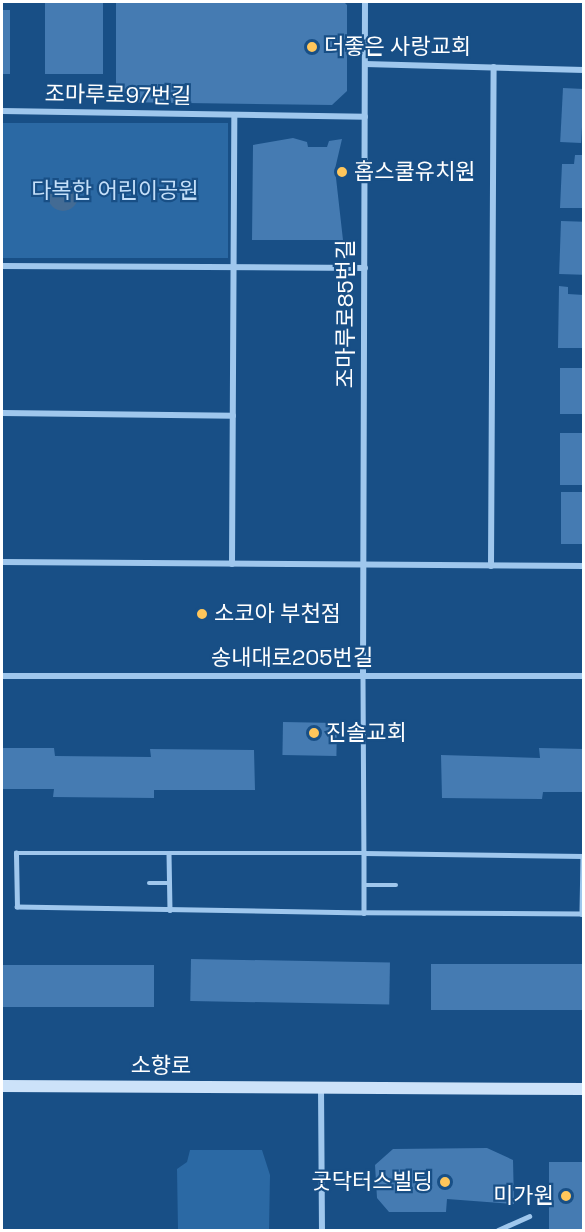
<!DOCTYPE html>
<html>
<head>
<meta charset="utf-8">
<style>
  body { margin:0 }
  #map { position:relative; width:585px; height:1232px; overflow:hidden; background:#184f86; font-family:"Space Grotesk","Noto Sans KR",sans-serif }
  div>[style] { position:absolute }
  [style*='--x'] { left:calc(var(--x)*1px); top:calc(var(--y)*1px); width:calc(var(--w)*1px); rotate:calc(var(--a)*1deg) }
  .green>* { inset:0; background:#2b69a4; transform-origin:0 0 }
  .water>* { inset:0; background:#436b94 }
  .round { border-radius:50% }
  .building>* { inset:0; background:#457bb2; transform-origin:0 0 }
  .lane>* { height:4.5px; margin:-2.25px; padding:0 2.25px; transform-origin:2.25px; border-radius:2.25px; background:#9fc7ed }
  .street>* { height:6px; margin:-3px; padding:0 3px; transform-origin:3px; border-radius:3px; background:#9fc7ed }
  .secondary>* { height:12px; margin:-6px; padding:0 6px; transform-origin:6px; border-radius:6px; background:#cce2f9 }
  .dots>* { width:16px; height:16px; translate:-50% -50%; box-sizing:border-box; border:3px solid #184f86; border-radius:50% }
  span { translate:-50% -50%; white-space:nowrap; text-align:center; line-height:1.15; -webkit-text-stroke:4.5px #184f86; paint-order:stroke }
  .poi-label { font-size:22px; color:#fff }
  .left { translate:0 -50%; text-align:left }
  .right { translate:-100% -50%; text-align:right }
  .street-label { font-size:22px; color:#fff }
  .park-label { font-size:22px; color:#c4dff9 }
  .frame { position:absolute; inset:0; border:3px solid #fff; pointer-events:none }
</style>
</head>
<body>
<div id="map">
  <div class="green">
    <i style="left:2px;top:123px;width:226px;height:135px"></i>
    <i style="clip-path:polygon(190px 1150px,262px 1150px,270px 1175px,269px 1230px,178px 1230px,177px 1169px,187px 1162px)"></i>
  </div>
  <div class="water">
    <i class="round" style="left:48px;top:181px;width:30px;height:30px"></i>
  </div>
  <div class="building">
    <i style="left:45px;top:2px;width:58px;height:72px"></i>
    <i style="clip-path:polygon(116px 2px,344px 2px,347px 5px,347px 91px,332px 105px,116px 102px)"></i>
    <i style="left:2px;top:10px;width:8px;height:64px"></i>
    <i style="left:563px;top:88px;width:21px;height:54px;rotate:3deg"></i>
    <i style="clip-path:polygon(293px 138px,307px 142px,308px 147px,327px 147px,329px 141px,342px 139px,335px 169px,343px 240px,252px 240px,253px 145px)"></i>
    <i style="clip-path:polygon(575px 155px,584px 155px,584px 208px,560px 208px,562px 164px,574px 164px)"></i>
    <i style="left:561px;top:221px;width:23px;height:53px;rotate:2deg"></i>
    <i style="clip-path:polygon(559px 286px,568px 287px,568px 294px,584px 295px,584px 348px,558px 348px)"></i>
    <i style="left:560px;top:368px;width:24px;height:46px"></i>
    <i style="left:560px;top:433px;width:24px;height:52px"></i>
    <i style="left:584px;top:492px;width:52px;height:23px;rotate:90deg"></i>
    <i style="left:283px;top:722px;width:54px;height:33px;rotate:1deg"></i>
    <i style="clip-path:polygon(2px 748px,54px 748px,55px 756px,151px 757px,150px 749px,254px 750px,255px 790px,154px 790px,154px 798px,53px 797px,54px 789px,2px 789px)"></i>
    <i style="clip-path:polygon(539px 748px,584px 749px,584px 792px,543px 792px,542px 799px,442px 798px,441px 755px,540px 758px)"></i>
    <i style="left:191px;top:959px;width:199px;height:42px;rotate:1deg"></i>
    <i style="left:431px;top:964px;width:153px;height:46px"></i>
    <i style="left:2px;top:965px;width:152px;height:42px"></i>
    <i style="clip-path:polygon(487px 1148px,513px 1160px,514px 1204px,447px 1199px,446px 1212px,389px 1212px,377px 1198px,375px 1165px,393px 1149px)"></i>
    <i style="left:549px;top:1162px;width:35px;height:68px"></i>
  </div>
  <div class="lane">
    <i style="--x:363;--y:676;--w:177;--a:89.7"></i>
    <i style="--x:364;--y:853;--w:60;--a:90"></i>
    <i style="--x:364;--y:913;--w:347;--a:-179"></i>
    <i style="--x:17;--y:907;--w:54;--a:-91.1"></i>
    <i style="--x:16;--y:853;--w:348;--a:0"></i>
    <i style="--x:364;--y:853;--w:219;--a:0.8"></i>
    <i style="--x:583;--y:856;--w:58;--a:91"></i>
    <i style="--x:582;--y:914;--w:218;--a:-179.7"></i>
    <i style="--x:169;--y:853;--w:57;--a:89"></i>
    <i style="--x:149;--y:883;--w:20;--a:0"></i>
    <i style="--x:364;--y:885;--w:32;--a:0"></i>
    <i style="--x:498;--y:1230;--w:34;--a:-24"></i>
  </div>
  <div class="street">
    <i style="--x:365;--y:64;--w:219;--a:1.6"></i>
    <i style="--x:2;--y:111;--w:363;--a:0.9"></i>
    <i style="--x:2;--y:266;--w:363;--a:0.3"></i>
    <i style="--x:2;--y:413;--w:231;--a:0.7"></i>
    <i style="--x:2;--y:562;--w:582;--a:0.39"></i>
    <i style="--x:232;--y:564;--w:449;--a:-89.7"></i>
    <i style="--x:491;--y:566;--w:499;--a:-89.7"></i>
    <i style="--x:2;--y:676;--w:582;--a:0"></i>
    <i style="--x:363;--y:676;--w:674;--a:-89.83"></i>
    <i style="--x:321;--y:1088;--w:142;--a:89.6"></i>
  </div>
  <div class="secondary">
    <i style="--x:2;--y:1086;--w:582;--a:0.3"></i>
  </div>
  <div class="dots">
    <i style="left:312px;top:47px;background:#ffc65b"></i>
    <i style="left:342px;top:172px;background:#ffc65b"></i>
    <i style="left:202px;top:614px;background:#ffc65b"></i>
    <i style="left:314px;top:733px;background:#ffc65b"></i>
    <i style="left:445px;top:1182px;background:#ffc65b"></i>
    <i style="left:566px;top:1196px;background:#ffc65b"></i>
  </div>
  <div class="poi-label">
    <span class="left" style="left:324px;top:47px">더좋은 사랑교회</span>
    <span class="left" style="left:354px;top:172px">홉스쿨유치원</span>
    <span class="left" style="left:214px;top:614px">소코아 부천점</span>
    <span class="left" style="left:326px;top:733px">진솔교회</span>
    <span class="right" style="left:433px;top:1182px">굿닥터스빌딩</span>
    <span class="right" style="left:554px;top:1196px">미가원</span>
  </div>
  <div class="street-label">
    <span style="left:118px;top:95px;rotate:1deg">조마루로97번길</span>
    <span style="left:346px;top:314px;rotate:-90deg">조마루로85번길</span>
    <span style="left:292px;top:658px">송내대로205번길</span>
    <span style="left:161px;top:1066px">소향로</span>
  </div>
  <div class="park-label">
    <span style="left:115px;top:191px">다복한 어린이공원</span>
  </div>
  <div class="frame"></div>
</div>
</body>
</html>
